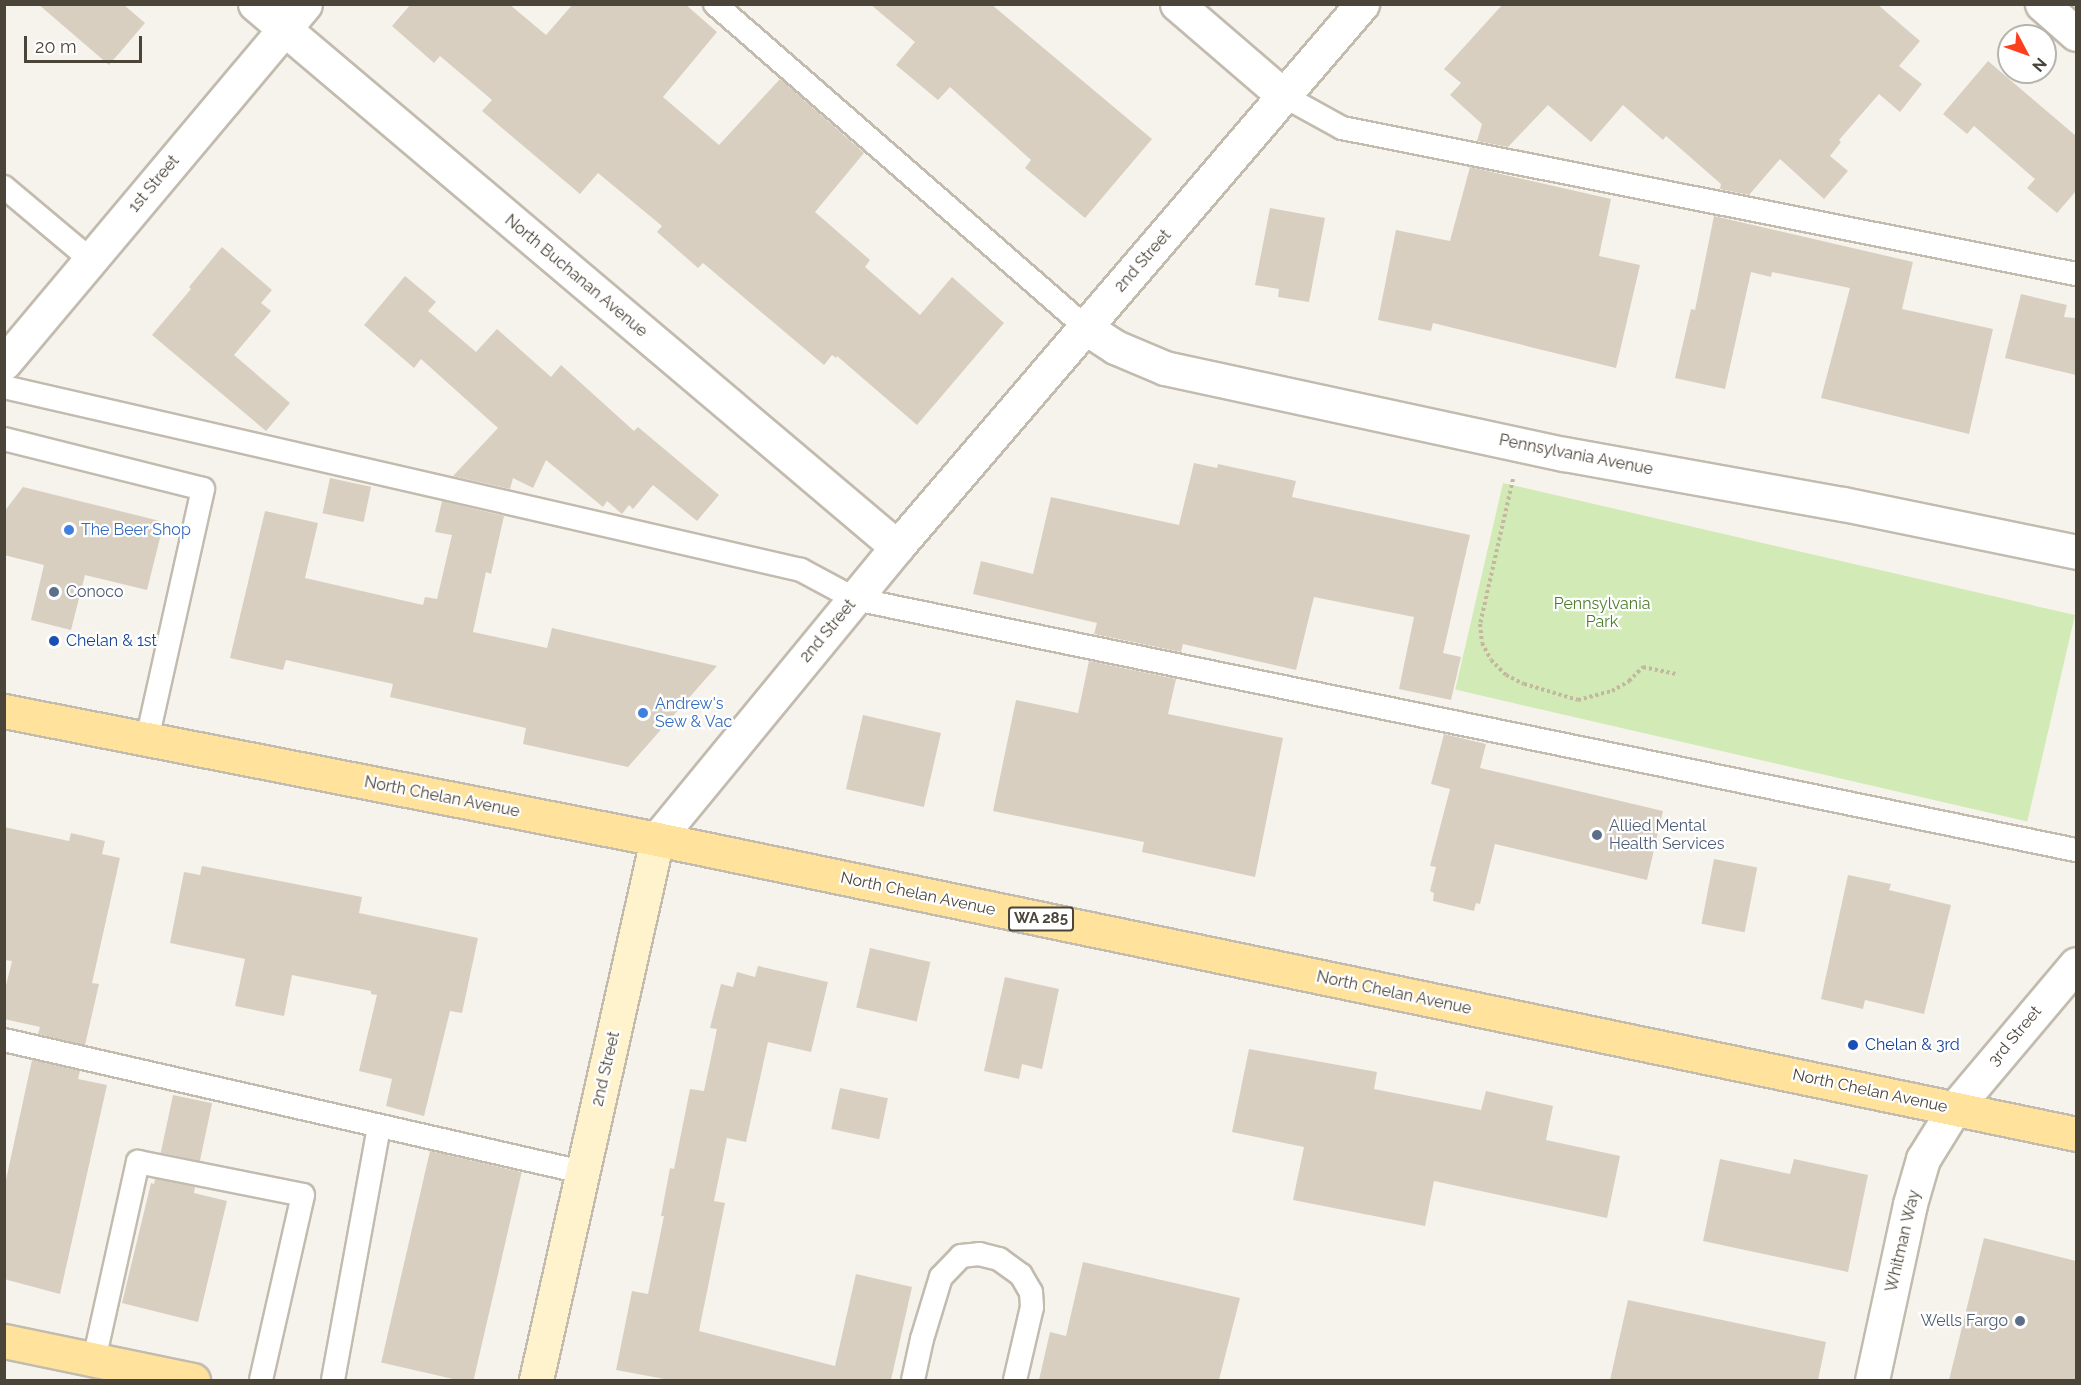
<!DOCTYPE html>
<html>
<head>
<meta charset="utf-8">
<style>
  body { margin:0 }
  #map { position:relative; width:2081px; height:1385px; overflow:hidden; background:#f6f3ec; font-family:Raleway,sans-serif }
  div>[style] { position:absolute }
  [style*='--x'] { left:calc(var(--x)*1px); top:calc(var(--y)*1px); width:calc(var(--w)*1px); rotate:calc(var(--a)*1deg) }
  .green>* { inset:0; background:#d2eab5; transform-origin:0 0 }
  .building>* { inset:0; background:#d8cfc1; transform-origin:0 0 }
  .path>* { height:4px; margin-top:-2px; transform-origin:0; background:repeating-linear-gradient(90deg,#c4b79f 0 3px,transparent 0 6px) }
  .roads { filter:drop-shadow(2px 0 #c2bbae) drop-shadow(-2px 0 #c2bbae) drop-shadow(0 2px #c2bbae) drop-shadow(0 -2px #c2bbae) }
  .lane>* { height:22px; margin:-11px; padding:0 11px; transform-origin:11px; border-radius:11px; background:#fff }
  .street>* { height:33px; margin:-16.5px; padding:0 16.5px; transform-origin:16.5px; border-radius:16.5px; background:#fff }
  .secondary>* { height:33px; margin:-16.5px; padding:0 16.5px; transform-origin:16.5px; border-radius:16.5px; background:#fff3cd }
  .primary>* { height:33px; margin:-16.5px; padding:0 16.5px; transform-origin:16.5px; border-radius:16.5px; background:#ffe39c }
  .dots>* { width:16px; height:16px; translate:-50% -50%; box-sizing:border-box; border:3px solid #fff; border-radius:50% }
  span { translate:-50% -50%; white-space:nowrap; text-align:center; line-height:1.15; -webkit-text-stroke:4.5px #fff; paint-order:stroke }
  .shield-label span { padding:2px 4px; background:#fff; border:2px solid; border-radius:4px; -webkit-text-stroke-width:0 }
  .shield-label { font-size:15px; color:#4b4439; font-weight:700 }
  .street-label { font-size:16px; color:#4b4439 }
  .shop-label { font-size:16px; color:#366cbe }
  .left { translate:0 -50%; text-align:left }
  .service-label { font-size:16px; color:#4e5e75 }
  .right { translate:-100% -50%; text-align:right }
  .park-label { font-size:16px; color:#4a7f2a }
  .transit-label { font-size:16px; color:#164399 }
  .frame { position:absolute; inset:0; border:6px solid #4b4439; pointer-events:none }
  .north { position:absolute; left:1997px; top:24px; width:60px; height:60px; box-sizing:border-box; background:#fff; border:2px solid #b7b4b0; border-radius:50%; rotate:131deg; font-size:16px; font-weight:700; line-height:24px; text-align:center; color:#4b4439 }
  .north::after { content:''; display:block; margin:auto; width:21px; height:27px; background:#fc3f1d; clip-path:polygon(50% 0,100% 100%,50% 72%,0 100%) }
  .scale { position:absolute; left:24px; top:36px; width:118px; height:27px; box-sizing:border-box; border:3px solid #4b4439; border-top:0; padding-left:8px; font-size:18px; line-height:21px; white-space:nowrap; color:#4b4439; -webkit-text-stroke:4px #fff; paint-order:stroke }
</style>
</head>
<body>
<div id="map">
  <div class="green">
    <i style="left:1503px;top:483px;width:587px;height:212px;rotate:13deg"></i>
  </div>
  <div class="building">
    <i style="clip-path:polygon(38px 4px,123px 4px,145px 23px,109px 65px)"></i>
    <i style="clip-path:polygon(411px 4px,509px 4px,546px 35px,573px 4px,685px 4px,717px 32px,663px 97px,719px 145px,780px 79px,864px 153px,815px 212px,870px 260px,865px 267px,920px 315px,952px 277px,1004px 323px,917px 425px,837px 356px,836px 358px,832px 355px,824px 365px,703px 263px,698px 268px,657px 232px,662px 226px,598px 173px,580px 194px,482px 111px,492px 100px,440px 56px,434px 63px,392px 26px)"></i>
    <i style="clip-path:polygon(870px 4px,991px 4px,1152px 139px,1085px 218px,1025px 168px,1031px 160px,950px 87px,938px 100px,896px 65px,915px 42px)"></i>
    <i style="clip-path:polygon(1503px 4px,1877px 4px,1920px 41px,1899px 66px,1922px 84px,1900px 112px,1879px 94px,1839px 140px,1841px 142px,1830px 156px,1848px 171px,1824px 199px,1780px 159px,1749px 195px,1720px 189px,1721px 184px,1666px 136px,1663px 140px,1623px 105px,1591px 142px,1548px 105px,1508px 147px,1477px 141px,1482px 124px,1450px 95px,1461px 83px,1444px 69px)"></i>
    <i style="clip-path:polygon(1988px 61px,2076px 136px,2076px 191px,2057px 213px,2027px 188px,2035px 179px,1974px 126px,1967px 134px,1943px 114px)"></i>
    <i style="clip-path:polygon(1470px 167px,1611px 199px,1599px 256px,1640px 265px,1616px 368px,1433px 323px,1431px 331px,1378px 320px,1396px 230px,1450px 241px)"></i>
    <i style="clip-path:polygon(1270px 208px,1325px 218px,1309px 302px,1278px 297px,1279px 289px,1255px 285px)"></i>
    <i style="clip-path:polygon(1714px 216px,1913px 262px,1902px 309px,1993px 329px,1969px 434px,1821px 398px,1850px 288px,1772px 272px,1771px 277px,1751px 272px,1725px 389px,1675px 378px,1691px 309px,1695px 310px)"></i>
    <i style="clip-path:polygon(222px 247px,272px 290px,261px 303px,271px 311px,234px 355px,290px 403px,266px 431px,152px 335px,191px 289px,189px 287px)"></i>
    <i style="clip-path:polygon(405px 276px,436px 302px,428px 311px,476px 352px,497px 329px,551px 377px,561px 365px,634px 431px,638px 427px,719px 495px,697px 521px,653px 485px,633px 509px,629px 505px,622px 514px,607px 501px,603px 507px,546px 460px,533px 488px,513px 478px,510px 489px,453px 476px,498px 428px,421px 359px,414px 368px,364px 325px)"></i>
    <i style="clip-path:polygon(2021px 294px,2067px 305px,2064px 317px,2076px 318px,2076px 375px,2005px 358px)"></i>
    <i style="clip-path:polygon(1194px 463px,1217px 468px,1218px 464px,1296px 481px,1292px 497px,1470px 535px,1443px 653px,1461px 657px,1451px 700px,1399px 689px,1414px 617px,1314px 597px,1296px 670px,1183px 644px,1181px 652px,1094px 634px,1097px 623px,973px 594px,981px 561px,1033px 574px,1051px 497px,1179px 525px)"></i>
    <i style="left:330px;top:478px;width:42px;height:36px;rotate:12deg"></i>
    <i style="clip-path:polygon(23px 487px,164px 522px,147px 590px,85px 575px,71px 630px,31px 620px,44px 565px,4px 555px,4px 512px)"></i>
    <i style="clip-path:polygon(442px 501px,504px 516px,491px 574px,486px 572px,473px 632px,547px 648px,552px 628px,717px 666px,628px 767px,523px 744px,526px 728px,390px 697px,393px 684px,286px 660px,283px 670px,230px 658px,265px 511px,318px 523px,305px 578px,423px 605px,425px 597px,437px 599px,452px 535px,435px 532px)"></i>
    <i style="clip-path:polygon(1089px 661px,1176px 679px,1168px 714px,1283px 738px,1255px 877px,1142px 852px,1144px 842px,993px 811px,1016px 700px,1078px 713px)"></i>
    <i style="left:863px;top:715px;width:80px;height:76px;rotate:13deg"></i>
    <i style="clip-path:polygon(1444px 734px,1486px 744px,1480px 768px,1663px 811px,1647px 880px,1495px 844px,1480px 904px,1476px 903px,1474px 911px,1433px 901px,1434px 893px,1430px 891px,1436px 867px,1430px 866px,1450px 789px,1431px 784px)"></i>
    <i style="clip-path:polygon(4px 827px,69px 841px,71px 833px,105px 841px,102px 854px,120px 858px,92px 983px,99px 984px,85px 1045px,38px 1034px,40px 1027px,4px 1019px,4px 993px,12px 961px,4px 960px)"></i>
    <i style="left:1714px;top:859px;width:44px;height:66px;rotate:11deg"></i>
    <i style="clip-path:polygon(202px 866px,362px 897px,359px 913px,478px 938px,462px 1013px,450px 1011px,424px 1116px,386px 1106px,392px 1079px,359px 1071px,377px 995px,371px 994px,371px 991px,292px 975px,284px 1016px,235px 1006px,245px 959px,170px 943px,184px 872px,200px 875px)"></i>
    <i style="clip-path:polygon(1848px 875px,1891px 884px,1889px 890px,1951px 905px,1924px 1014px,1865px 1000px,1863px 1009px,1821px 999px)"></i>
    <i style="left:870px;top:948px;width:62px;height:61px;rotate:13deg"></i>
    <i style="clip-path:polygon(758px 966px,828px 982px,811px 1052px,768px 1042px,746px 1142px,727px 1138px,714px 1201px,725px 1203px,699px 1331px,835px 1366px,856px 1274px,912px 1287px,891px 1380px,670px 1380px,616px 1370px,632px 1291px,648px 1294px,664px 1216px,661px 1216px,670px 1168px,674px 1169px,690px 1089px,704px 1091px,717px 1029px,710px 1028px,721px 984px,733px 987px,737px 972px,755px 977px)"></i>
    <i style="clip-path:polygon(1005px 977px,1059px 989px,1042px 1069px,1022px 1064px,1019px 1079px,984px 1071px)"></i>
    <i style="clip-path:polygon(1249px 1049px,1377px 1072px,1374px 1089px,1481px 1110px,1486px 1091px,1553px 1106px,1546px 1140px,1620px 1156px,1607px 1218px,1434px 1181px,1425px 1226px,1293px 1200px,1304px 1147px,1232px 1132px)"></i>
    <i style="clip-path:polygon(32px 1060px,80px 1071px,78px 1079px,107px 1085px,60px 1294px,4px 1279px,4px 1189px)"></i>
    <i style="left:840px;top:1088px;width:49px;height:42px;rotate:12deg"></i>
    <i style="left:173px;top:1095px;width:40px;height:59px;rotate:12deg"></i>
    <i style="left:430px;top:1151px;width:94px;height:217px;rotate:13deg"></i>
    <i style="clip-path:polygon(1720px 1159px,1790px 1174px,1794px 1159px,1868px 1175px,1848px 1272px,1703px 1241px)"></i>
    <i style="clip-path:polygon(155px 1179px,195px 1187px,194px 1193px,227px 1201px,198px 1322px,122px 1303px,151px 1183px,154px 1184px)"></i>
    <i style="clip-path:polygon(1984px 1238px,2076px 1261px,2076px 1380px,1949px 1380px)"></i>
    <i style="clip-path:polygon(1083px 1262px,1240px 1298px,1219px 1380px,1039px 1380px,1050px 1332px,1066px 1336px)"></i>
    <i style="clip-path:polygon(1628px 1300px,1826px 1342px,1818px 1380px,1610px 1380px)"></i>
  </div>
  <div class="path">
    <i style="--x:1513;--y:479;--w:149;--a:102.8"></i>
    <i style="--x:1480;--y:624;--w:19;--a:84"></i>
    <i style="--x:1482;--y:643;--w:19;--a:62"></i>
    <i style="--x:1491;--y:660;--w:21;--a:45"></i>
    <i style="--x:1506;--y:675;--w:20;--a:27"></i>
    <i style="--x:1524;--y:684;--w:56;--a:16.5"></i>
    <i style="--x:1578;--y:700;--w:35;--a:-15"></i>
    <i style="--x:1612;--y:691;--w:20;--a:-30"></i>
    <i style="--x:1629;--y:681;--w:20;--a:-45"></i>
    <i style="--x:1643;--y:667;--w:35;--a:12"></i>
  </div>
  <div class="roads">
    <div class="lane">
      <i style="--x:715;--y:4;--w:493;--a:41.1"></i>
      <i style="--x:1284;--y:96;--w:66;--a:28.9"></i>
      <i style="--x:1342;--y:128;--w:748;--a:11.25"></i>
      <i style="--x:4;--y:187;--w:114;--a:40"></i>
      <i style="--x:4;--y:387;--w:818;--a:12.93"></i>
      <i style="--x:801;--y:570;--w:61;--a:28.2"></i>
      <i style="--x:855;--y:599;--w:1247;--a:11.62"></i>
      <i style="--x:4;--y:439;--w:205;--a:14.1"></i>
      <i style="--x:203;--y:489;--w:256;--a:102.6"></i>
      <i style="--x:4;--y:1040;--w:593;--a:12.86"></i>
      <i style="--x:94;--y:1360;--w:203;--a:-77.5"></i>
      <i style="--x:138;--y:1162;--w:168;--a:11.3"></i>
      <i style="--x:303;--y:1195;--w:190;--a:102.8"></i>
      <i style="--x:333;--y:1380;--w:258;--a:-79.7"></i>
      <i style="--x:913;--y:1380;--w:42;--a:-77.6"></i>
      <i style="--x:922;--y:1339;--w:65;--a:-73"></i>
      <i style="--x:941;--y:1277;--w:29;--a:-46"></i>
      <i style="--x:961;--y:1256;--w:18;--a:-6"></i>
      <i style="--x:979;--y:1254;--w:21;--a:14"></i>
      <i style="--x:999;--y:1259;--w:27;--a:36"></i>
      <i style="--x:1021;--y:1275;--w:20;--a:60"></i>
      <i style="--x:1031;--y:1292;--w:15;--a:86"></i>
      <i style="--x:1032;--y:1307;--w:75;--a:103.1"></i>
    </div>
    <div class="street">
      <i style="--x:255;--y:4;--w:841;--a:40.22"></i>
      <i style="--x:1177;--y:4;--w:141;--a:40.7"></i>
      <i style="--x:2042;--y:4;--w:45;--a:41.4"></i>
      <i style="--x:1086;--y:328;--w:35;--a:33"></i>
      <i style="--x:1115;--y:347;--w:54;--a:22.8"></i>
      <i style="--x:1165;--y:368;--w:408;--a:12.2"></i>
      <i style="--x:1564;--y:454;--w:283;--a:10.2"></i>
      <i style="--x:1843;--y:504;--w:238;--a:11.6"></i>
      <i style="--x:4;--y:363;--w:468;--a:-50"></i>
      <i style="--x:657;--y:839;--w:378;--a:-50.6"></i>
      <i style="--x:897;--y:547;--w:715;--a:-49.42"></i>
      <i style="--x:1872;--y:1380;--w:180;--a:-77.8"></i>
      <i style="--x:1910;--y:1204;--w:47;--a:-73.9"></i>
      <i style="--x:1923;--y:1159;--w:59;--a:-58.2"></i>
      <i style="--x:1954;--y:1109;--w:189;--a:-49.9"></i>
    </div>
    <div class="secondary">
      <i style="--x:536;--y:1380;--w:554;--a:-77.39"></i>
    </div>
    <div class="primary">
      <i style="--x:4;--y:711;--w:665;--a:11.09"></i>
      <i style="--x:657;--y:839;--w:1449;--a:11.74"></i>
      <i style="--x:4;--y:1341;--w:193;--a:11.7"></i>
    </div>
  </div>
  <div class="dots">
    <i style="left:69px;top:530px;background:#3f7fe0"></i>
    <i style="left:54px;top:592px;background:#5c6f8a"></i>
    <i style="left:54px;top:641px;background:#1a4fb4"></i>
    <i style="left:643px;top:713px;background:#3f7fe0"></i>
    <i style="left:1597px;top:835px;background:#5c6f8a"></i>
    <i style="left:1853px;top:1045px;background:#1a4fb4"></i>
    <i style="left:2020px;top:1321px;background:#5c6f8a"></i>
  </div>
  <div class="shield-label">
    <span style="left:1041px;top:919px">WA 285</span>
  </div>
  <div class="street-label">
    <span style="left:154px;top:184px;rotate:-50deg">1st Street</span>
    <span style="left:1143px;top:261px;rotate:-49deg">2nd Street</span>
    <span style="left:576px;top:276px;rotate:40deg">North Buchanan Avenue</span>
    <span style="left:1576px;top:455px;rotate:11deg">Pennsylvania Avenue</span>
    <span style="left:828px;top:631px;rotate:-50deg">2nd Street</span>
    <span style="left:442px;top:797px;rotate:11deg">North Chelan Avenue</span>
    <span style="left:918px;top:894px;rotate:12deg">North Chelan Avenue</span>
    <span style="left:1394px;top:993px;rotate:12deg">North Chelan Avenue</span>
    <span style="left:2015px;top:1036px;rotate:-50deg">3rd Street</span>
    <span style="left:606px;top:1069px;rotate:-77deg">2nd Street</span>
    <span style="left:1870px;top:1091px;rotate:12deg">North Chelan Avenue</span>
    <span style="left:1903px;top:1241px;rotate:-77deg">Whitman Way</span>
  </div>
  <div class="shop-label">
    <span class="left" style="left:81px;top:530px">The Beer Shop</span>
    <span class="left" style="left:655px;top:713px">Andrew's<br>Sew &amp; Vac</span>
  </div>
  <div class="service-label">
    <span class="left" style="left:66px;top:592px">Conoco</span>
    <span class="left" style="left:1609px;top:835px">Allied Mental<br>Health Services</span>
    <span class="right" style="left:2008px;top:1321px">Wells Fargo</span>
  </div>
  <div class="park-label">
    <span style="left:1602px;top:613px">Pennsylvania<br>Park</span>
  </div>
  <div class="transit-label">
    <span class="left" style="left:66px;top:641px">Chelan &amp; 1st</span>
    <span class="left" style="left:1865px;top:1045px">Chelan &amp; 3rd</span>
  </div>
  <div class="frame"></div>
  <div class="north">N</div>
  <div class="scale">20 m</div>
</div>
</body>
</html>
